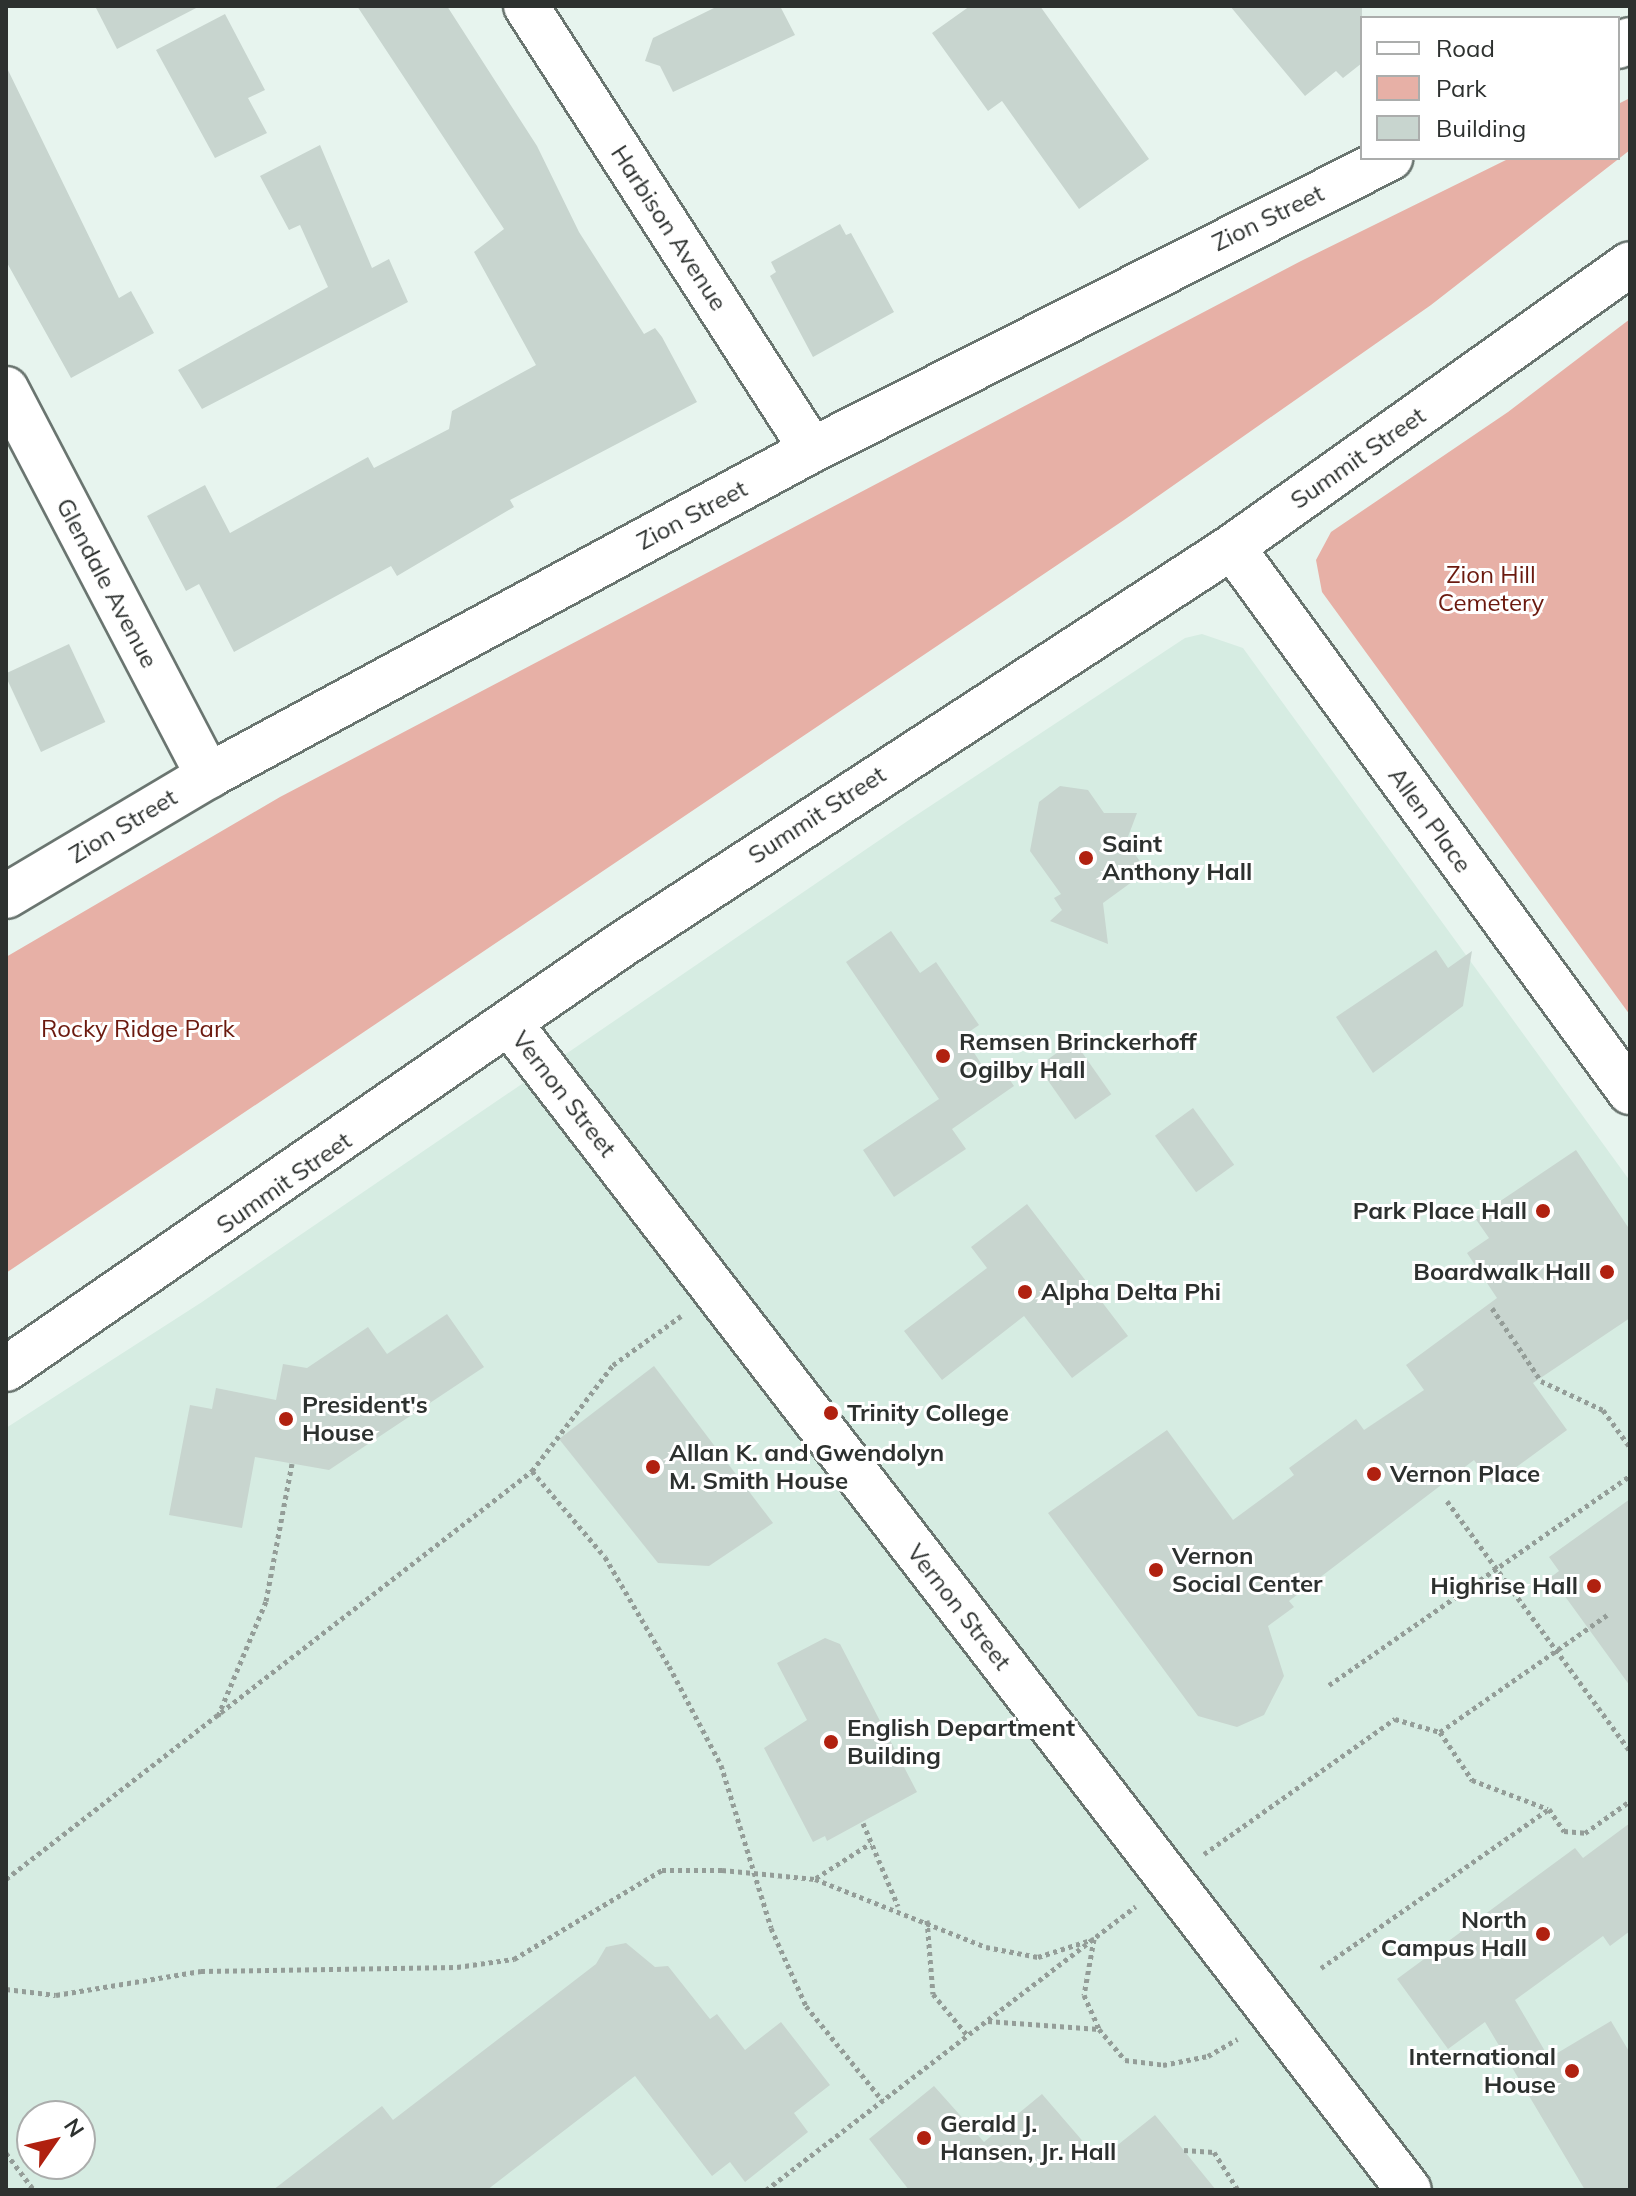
<!DOCTYPE html>
<html>
<head>
<meta charset="utf-8">
<style>
  body { margin:0 }
  #map { position:relative; width:1636px; height:2196px; overflow:hidden; background:#e7f4ee; font-family:Mulish,sans-serif }
  div>[style] { position:absolute }
  [style*='--x'] { left:calc(var(--x)*1px); top:calc(var(--y)*1px); width:calc(var(--w)*1px); rotate:calc(var(--a)*1deg) }
  .built>* { inset:0; background:#d6ece2 }
  .green>* { inset:0; background:#e7b0a6 }
  .building>* { inset:0; background:#c8d5cf; transform-origin:0 0 }
  .path>* { height:5px; margin-top:-2.5px; transform-origin:0; background:repeating-linear-gradient(90deg,#949d98 0 4px,transparent 0 8px) }
  .roads { filter:drop-shadow(2px 0 #6a7570) drop-shadow(-2px 0 #6a7570) drop-shadow(0 2px #6a7570) drop-shadow(0 -2px #6a7570) }
  .minor>* { height:44px; margin:-22px; padding:0 22px; transform-origin:22px; border-radius:22px; background:#fff }
  .secondary>* { height:44px; margin:-22px; padding:0 22px; transform-origin:22px; border-radius:22px; background:#fff }
  .dots>* { width:22px; height:22px; translate:-50% -50%; box-sizing:border-box; border:4px solid #fff; border-radius:50% }
  span { translate:-50% -50%; white-space:nowrap; text-align:center; line-height:1.15; -webkit-text-stroke:6px #fff; paint-order:stroke }
  .street-label { font-size:24px; color:#2d312f }
  .park-label { font-size:24px; color:#6b190e }
  .poi-label { font-size:24px; color:#2d312f; font-weight:700 }
  .left { translate:0 -50%; text-align:left }
  .right { translate:-100% -50%; text-align:right }
  .frame { position:absolute; inset:0; border:8px solid #2d312f; pointer-events:none }
  .legend { position:absolute; left:1360px; top:16px; width:260px; height:144px; box-sizing:border-box; background:#fff; border:2px solid #abadac; margin:0; padding:10px 14px; list-style:none; font-size:24px; color:#2d312f }
  .legend li { display:flex; align-items:center; gap:16px; height:40px }
  .legend b { width:40px; border:2px solid #abadac }
  .north { position:absolute; left:16px; top:2100px; width:80px; height:80px; box-sizing:border-box; background:#fff; border:2px solid #abadac; border-radius:50%; rotate:56deg; font-size:22px; font-weight:700; line-height:32px; text-align:center; color:#2d312f }
  .north::after { content:''; display:block; margin:auto; width:28px; height:36px; background:#b02110; clip-path:polygon(50% 0,100% 100%,50% 72%,0 100%) }
</style>
</head>
<body>
<div id="map">
  <div class="built">
    <i style="clip-path:polygon(evenodd,1202px 634px,1243px 648px,1630px 1181px,1630px 2190px,6px 2190px,6px 1428px,202px 1302px,909px 820px,1185px 638px,1202px 634px,32px 2116px,80px 2116px,80px 2164px,32px 2164px,32px 2116px)"></i>
  </div>
  <div class="green">
    <i style="clip-path:polygon(1630px 98px,1630px 150px,1431px 305px,1124px 520px,6px 1273px,6px 957px,280px 797px,1301px 261px,1510px 158px,1618px 158px,1618px 104px)"></i>
    <i style="clip-path:polygon(1630px 319px,1630px 1015px,1322px 592px,1316px 560px,1331px 532px,1508px 412px)"></i>
  </div>
  <div class="building">
    <i style="clip-path:polygon(95px 6px,200px 6px,117px 49px)"></i>
    <i style="clip-path:polygon(357px 6px,447px 6px,537px 146px,579px 232px,644px 334px,655px 328px,662px 337px,697px 402px,510px 500px,514px 507px,397px 576px,391px 566px,234px 652px,199px 584px,186px 591px,147px 516px,205px 485px,230px 533px,368px 457px,374px 468px,449px 429px,452px 411px,536px 365px,474px 252px,504px 229px)"></i>
    <i style="clip-path:polygon(718px 6px,780px 6px,795px 35px,673px 92px,660px 66px,645px 61px,653px 38px)"></i>
    <i style="clip-path:polygon(970px 6px,1040px 6px,1149px 159px,1079px 209px,1002px 101px,988px 111px,932px 33px)"></i>
    <i style="clip-path:polygon(1230px 6px,1362px 6px,1362px 63px,1343px 78px,1336px 71px,1305px 96px)"></i>
    <i style="clip-path:polygon(225px 14px,265px 90px,248px 98px,267px 133px,215px 158px,156px 50px)"></i>
    <i style="clip-path:polygon(6px 66px,119px 298px,131px 291px,154px 333px,71px 378px,6px 261px)"></i>
    <i style="clip-path:polygon(320px 145px,372px 268px,389px 259px,408px 302px,202px 409px,178px 370px,328px 287px,300px 225px,289px 230px,260px 176px)"></i>
    <i style="clip-path:polygon(840px 224px,846px 235px,851px 233px,894px 312px,813px 357px,770px 276px,776px 272px,771px 262px)"></i>
    <i style="left:69px;top:644px;width:86px;height:71px;rotate:65deg"></i>
    <i style="clip-path:polygon(1060px 786px,1088px 790px,1104px 813px,1137px 813px,1126px 842px,1147px 871px,1103px 903px,1108px 944px,1050px 921px,1062px 910px,1054px 898px,1061px 894px,1030px 851px,1039px 802px)"></i>
    <i style="clip-path:polygon(891px 931px,920px 973px,936px 962px,979px 1025px,963px 1036px,984px 1068px,996px 1060px,1014px 1086px,952px 1129px,966px 1149px,894px 1197px,863px 1150px,939px 1099px,846px 962px)"></i>
    <i style="clip-path:polygon(1436px 950px,1448px 968px,1472px 951px,1463px 1006px,1373px 1073px,1336px 1017px)"></i>
    <i style="left:1074px;top:1041px;width:65px;height:44px;rotate:55deg"></i>
    <i style="left:1193px;top:1108px;width:70px;height:47px;rotate:54deg"></i>
    <i style="clip-path:polygon(1576px 1150px,1630px 1230px,1630px 1318px,1533px 1383px,1567px 1430px,1492px 1485px,1474px 1460px,1289px 1601px,1294px 1607px,1268px 1626px,1284px 1676px,1264px 1715px,1237px 1727px,1198px 1716px,1048px 1513px,1167px 1430px,1233px 1520px,1294px 1475px,1289px 1468px,1356px 1419px,1364px 1430px,1424px 1390px,1406px 1365px,1497px 1298px,1467px 1253px,1489px 1238px,1475px 1218px)"></i>
    <i style="clip-path:polygon(1027px 1204px,1128px 1336px,1072px 1378px,1024px 1316px,942px 1380px,904px 1331px,987px 1268px,971px 1247px)"></i>
    <i style="clip-path:polygon(447px 1314px,484px 1367px,329px 1470px,255px 1457px,242px 1528px,169px 1515px,190px 1405px,212px 1409px,216px 1388px,276px 1400px,283px 1364px,307px 1368px,368px 1327px,387px 1354px)"></i>
    <i style="clip-path:polygon(654px 1366px,773px 1523px,709px 1566px,658px 1563px,559px 1439px)"></i>
    <i style="clip-path:polygon(1630px 1499px,1630px 1686px,1551px 1577px,1559px 1571px,1549px 1557px)"></i>
    <i style="clip-path:polygon(825px 1638px,840px 1644px,917px 1792px,827px 1841px,825px 1836px,813px 1842px,764px 1748px,807px 1720px,777px 1663px)"></i>
    <i style="clip-path:polygon(1630px 1823px,1630px 1931px,1610px 1946px,1603px 1936px,1515px 2000px,1549px 2058px,1611px 2021px,1630px 2053px,1630px 2190px,1585px 2190px,1485px 2022px,1448px 2049px,1397px 1979px,1575px 1848px,1583px 1858px)"></i>
    <i style="clip-path:polygon(626px 1943px,655px 1967px,668px 1966px,710px 2019px,717px 2014px,745px 2050px,781px 2022px,830px 2085px,794px 2113px,808px 2132px,745px 2182px,730px 2162px,712px 2176px,635px 2076px,487px 2190px,273px 2190px,382px 2106px,393px 2120px,596px 1964px,606px 1947px)"></i>
    <i style="clip-path:polygon(934px 2086px,984px 2142px,1042px 2094px,1099px 2160px,1155px 2115px,1216px 2190px,909px 2190px,869px 2139px)"></i>
  </div>
  <div class="path">
    <i style="--x:1492;--y:1308;--w:88;--a:56.1"></i>
    <i style="--x:1541;--y:1381;--w:68;--a:25.1"></i>
    <i style="--x:1603;--y:1410;--w:46;--a:53.9"></i>
    <i style="--x:532;--y:1471;--w:113;--a:49.7"></i>
    <i style="--x:605;--y:1557;--w:126;--a:59.6"></i>
    <i style="--x:669;--y:1666;--w:112;--a:62.3"></i>
    <i style="--x:721;--y:1765;--w:170;--a:72.9"></i>
    <i style="--x:771;--y:1928;--w:85;--a:65.8"></i>
    <i style="--x:806;--y:2006;--w:122;--a:51"></i>
    <i style="--x:1447;--y:1501;--w:310;--a:53.8"></i>
    <i style="--x:1329;--y:1685;--w:366;--a:-34.8"></i>
    <i style="--x:218;--y:1716;--w:125;--a:-67.3"></i>
    <i style="--x:266;--y:1601;--w:140;--a:-79.3"></i>
    <i style="--x:1440;--y:1732;--w:58;--a:56.3"></i>
    <i style="--x:1472;--y:1780;--w:81;--a:20.9"></i>
    <i style="--x:863;--y:1823;--w:90;--a:67.1"></i>
    <i style="--x:1204;--y:1854;--w:234;--a:-35.3"></i>
    <i style="--x:1395;--y:1719;--w:47;--a:16.1"></i>
    <i style="--x:1440;--y:1732;--w:204;--a:-35"></i>
    <i style="--x:816;--y:1878;--w:65;--a:-32.5"></i>
    <i style="--x:6;--y:1879;--w:666;--a:-37.8"></i>
    <i style="--x:532;--y:1471;--w:133;--a:-52.6"></i>
    <i style="--x:613;--y:1365;--w:84;--a:-35.8"></i>
    <i style="--x:927;--y:1920;--w:74;--a:85.4"></i>
    <i style="--x:933;--y:1994;--w:55;--a:50.2"></i>
    <i style="--x:1321;--y:1968;--w:278;--a:-34.9"></i>
    <i style="--x:1549;--y:1809;--w:27;--a:56"></i>
    <i style="--x:1564;--y:1831;--w:21;--a:5"></i>
    <i style="--x:1585;--y:1833;--w:55;--a:-35.4"></i>
    <i style="--x:6;--y:1989;--w:50;--a:6.8"></i>
    <i style="--x:56;--y:1995;--w:147;--a:-9.4"></i>
    <i style="--x:201;--y:1971;--w:256;--a:-0.9"></i>
    <i style="--x:457;--y:1967;--w:58;--a:-8"></i>
    <i style="--x:514;--y:1959;--w:173;--a:-31"></i>
    <i style="--x:662;--y:1870;--w:60;--a:0"></i>
    <i style="--x:722;--y:1870;--w:93;--a:5.5"></i>
    <i style="--x:815;--y:1879;--w:184;--a:21.7"></i>
    <i style="--x:986;--y:1947;--w:53;--a:10.9"></i>
    <i style="--x:1038;--y:1957;--w:59;--a:-17.8"></i>
    <i style="--x:1094;--y:1939;--w:57;--a:100.1"></i>
    <i style="--x:1084;--y:1995;--w:37;--a:66"></i>
    <i style="--x:1099;--y:2029;--w:40;--a:50"></i>
    <i style="--x:1125;--y:2060;--w:38;--a:7"></i>
    <i style="--x:1163;--y:2065;--w:46;--a:-11.3"></i>
    <i style="--x:1208;--y:2056;--w:34;--a:-30"></i>
    <i style="--x:988;--y:2021;--w:111;--a:4.1"></i>
    <i style="--x:1184;--y:2150;--w:30;--a:4"></i>
    <i style="--x:1214;--y:2152;--w:45;--a:57.7"></i>
    <i style="--x:6;--y:2153;--w:46;--a:52.9"></i>
    <i style="--x:766;--y:2190;--w:466;--a:-37.5"></i>
  </div>
  <div class="roads">
    <div class="minor">
      <i style="--x:526;--y:6;--w:528;--a:57.21"></i>
      <i style="--x:6;--y:389;--w:437;--a:62.4"></i>
      <i style="--x:1232;--y:547;--w:675;--a:53.86"></i>
      <i style="--x:510;--y:1024;--w:1472;--a:52.37"></i>
      <i style="--x:6;--y:1369;--w:747;--a:-34.58"></i>
      <i style="--x:621;--y:945;--w:729;--a:-33.08"></i>
      <i style="--x:1232;--y:547;--w:488;--a:-35.4"></i>
    </div>
    <div class="secondary">
      <i style="--x:1618;--y:46;--w:13;--a:-27"></i>
      <i style="--x:6;--y:896;--w:235;--a:-30.7"></i>
      <i style="--x:208;--y:776;--w:686;--a:-28.36"></i>
      <i style="--x:812;--y:450;--w:648;--a:-26.8"></i>
    </div>
  </div>
  <div class="dots">
    <i style="left:1086px;top:858px;background:#b02110"></i>
    <i style="left:943px;top:1056px;background:#b02110"></i>
    <i style="left:1543px;top:1211px;background:#b02110"></i>
    <i style="left:1607px;top:1272px;background:#b02110"></i>
    <i style="left:1025px;top:1292px;background:#b02110"></i>
    <i style="left:831px;top:1413px;background:#b02110"></i>
    <i style="left:286px;top:1419px;background:#b02110"></i>
    <i style="left:653px;top:1467px;background:#b02110"></i>
    <i style="left:1374px;top:1474px;background:#b02110"></i>
    <i style="left:1156px;top:1570px;background:#b02110"></i>
    <i style="left:1594px;top:1586px;background:#b02110"></i>
    <i style="left:831px;top:1742px;background:#b02110"></i>
    <i style="left:1543px;top:1934px;background:#b02110"></i>
    <i style="left:1572px;top:2071px;background:#b02110"></i>
    <i style="left:924px;top:2138px;background:#b02110"></i>
  </div>
  <div class="street-label">
    <span style="left:1268px;top:218px;rotate:-26deg">Zion Street</span>
    <span style="left:669px;top:228px;rotate:57deg">Harbison Avenue</span>
    <span style="left:1358px;top:458px;rotate:-35deg">Summit Street</span>
    <span style="left:692px;top:515px;rotate:-28deg">Zion Street</span>
    <span style="left:107px;top:583px;rotate:62deg">Glendale Avenue</span>
    <span style="left:817px;top:815px;rotate:-33deg">Summit Street</span>
    <span style="left:1430px;top:820px;rotate:54deg">Allen Place</span>
    <span style="left:123px;top:826px;rotate:-31deg">Zion Street</span>
    <span style="left:564px;top:1094px;rotate:52deg">Vernon Street</span>
    <span style="left:284px;top:1183px;rotate:-35deg">Summit Street</span>
    <span style="left:959px;top:1607px;rotate:52deg">Vernon Street</span>
  </div>
  <div class="park-label">
    <span style="left:1491px;top:589px">Zion Hill<br>Cemetery</span>
    <span style="left:138px;top:1029px">Rocky Ridge Park</span>
  </div>
  <div class="poi-label">
    <span class="left" style="left:1102px;top:858px">Saint<br>Anthony Hall</span>
    <span class="left" style="left:959px;top:1056px">Remsen Brinckerhoff<br>Ogilby Hall</span>
    <span class="right" style="left:1527px;top:1211px">Park Place Hall</span>
    <span class="right" style="left:1591px;top:1272px">Boardwalk Hall</span>
    <span class="left" style="left:1041px;top:1292px">Alpha Delta Phi</span>
    <span class="left" style="left:302px;top:1419px">President's<br>House</span>
    <span class="left" style="left:847px;top:1413px">Trinity College</span>
    <span class="left" style="left:669px;top:1467px">Allan K. and Gwendolyn<br>M. Smith House</span>
    <span class="left" style="left:1390px;top:1474px">Vernon Place</span>
    <span class="left" style="left:1172px;top:1570px">Vernon<br>Social Center</span>
    <span class="right" style="left:1578px;top:1586px">Highrise Hall</span>
    <span class="left" style="left:847px;top:1742px">English Department<br>Building</span>
    <span class="right" style="left:1527px;top:1934px">North<br>Campus Hall</span>
    <span class="right" style="left:1556px;top:2071px">International<br>House</span>
    <span class="left" style="left:940px;top:2138px">Gerald J.<br>Hansen, Jr. Hall</span>
  </div>
  <div class="frame"></div>
  <ul class="legend">
  <li><b style="height:10px;background:#fff"></b>Road</li>
  <li><b style="height:22px;background:#e7b0a6"></b>Park</li>
  <li><b style="height:22px;background:#c8d5cf"></b>Building</li>
  </ul>
  <div class="north">N</div>
</div>
</body>
</html>
